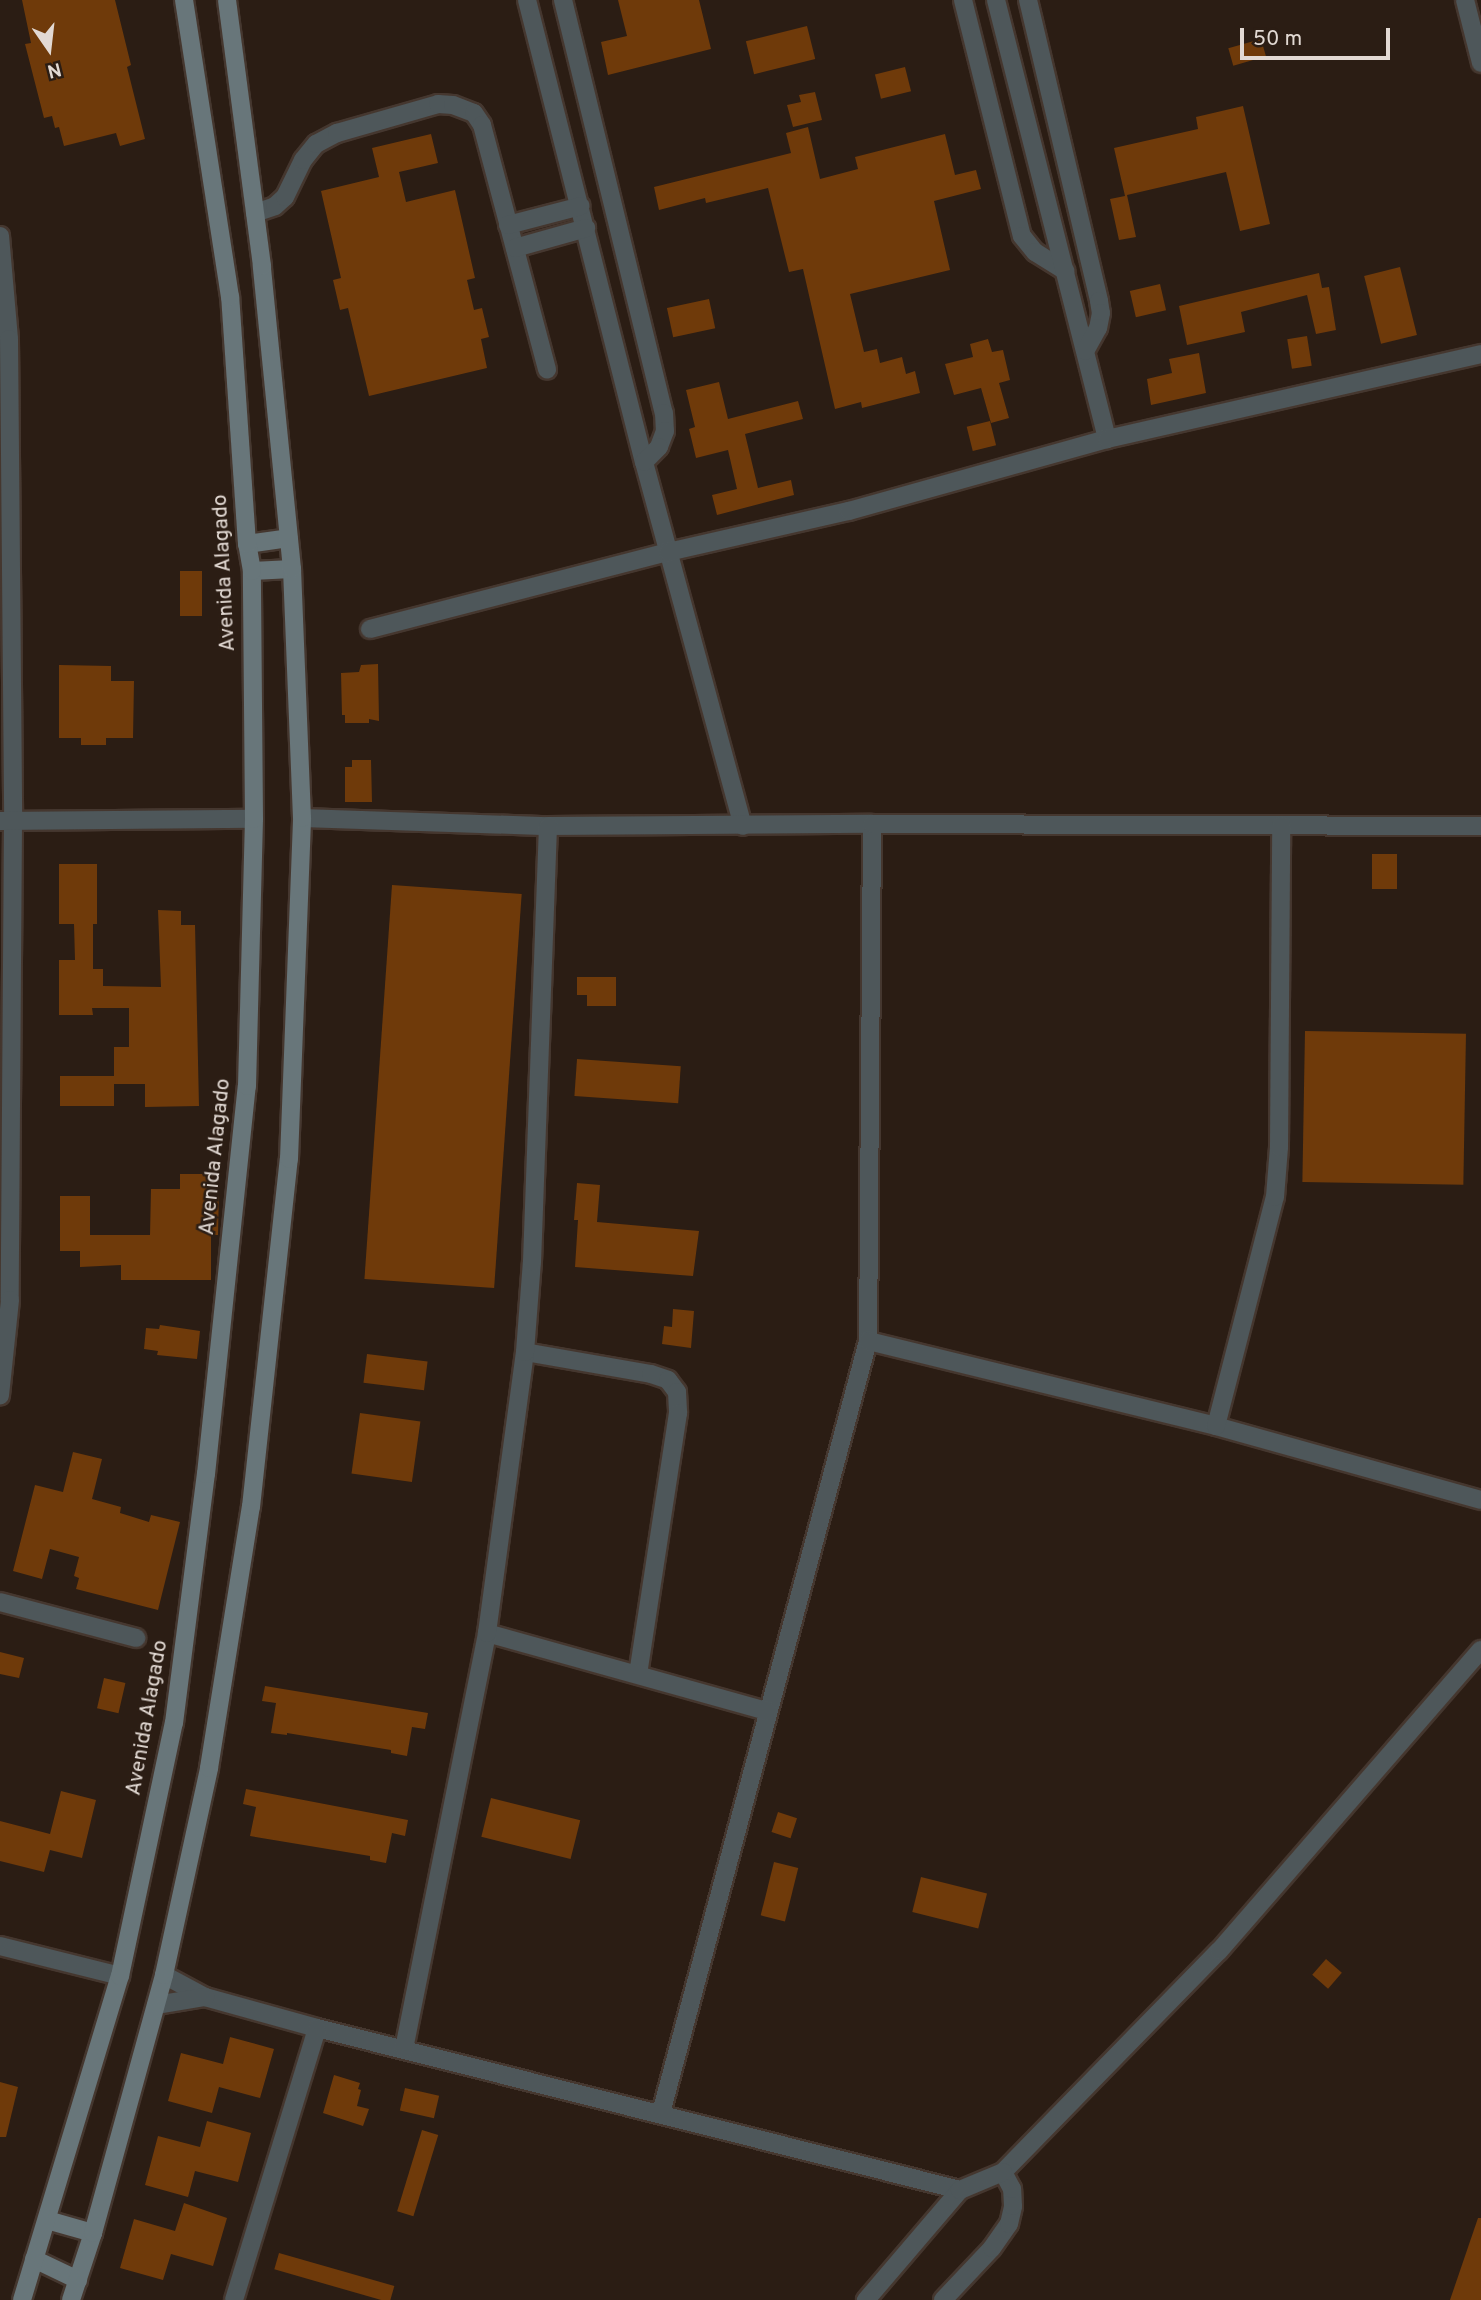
<!DOCTYPE html>
<html>
<head>
<meta charset="utf-8">
<style>
  body { margin:0 }
  #map { position:relative; width:1481px; height:2300px; overflow:hidden; background:#2b1d14; font-family:Overpass,sans-serif }
  div>[style] { position:absolute }
  [style*='--x'] { left:calc(var(--x)*1px); top:calc(var(--y)*1px); width:calc(var(--w)*1px); rotate:calc(var(--a)*1deg) }
  .building>* { inset:0; background:#6f3a0a; transform-origin:0 0 }
  .roads { filter:drop-shadow(2px 0 #45372f) drop-shadow(-2px 0 #45372f) drop-shadow(0 2px #45372f) drop-shadow(0 -2px #45372f) }
  .minor>* { height:18px; margin:-9px; padding:0 9px; transform-origin:9px; border-radius:9px; background:#4e575a }
  .secondary>* { height:18px; margin:-9px; padding:0 9px; transform-origin:9px; border-radius:9px; background:#68767a }
  span { translate:-50% -50%; white-space:nowrap; text-align:center; line-height:1.15; -webkit-text-stroke:5px #2b1d14; paint-order:stroke }
  .street-label { font-size:21px; color:#e2d9d3 }
  .north { position:absolute; left:14px; top:14px; width:70px; height:70px; -webkit-text-stroke:5px #2b1d14; paint-order:stroke; rotate:166deg; font-size:19px; font-weight:700; line-height:28px; text-align:center; color:#e2d9d3 }
  .north::after { content:''; display:block; margin:auto; width:24px; height:32px; background:#e2d9d3; clip-path:polygon(50% 0,100% 100%,50% 72%,0 100%) }
  .scale { position:absolute; left:1240px; top:28px; width:150px; height:32px; box-sizing:border-box; border:4px solid #e2d9d3; border-top:0; padding-left:9px; font-size:21px; line-height:24px; white-space:nowrap; color:#e2d9d3; -webkit-text-stroke:5px #2b1d14; paint-order:stroke }
</style>
</head>
<body>
<div id="map">
  <div class="building">
    <i style="clip-path:polygon(22px 0,115px 0,131px 65px,127px 67px,145px 139px,120px 146px,116px 133px,64px 146px,59px 127px,55px 128px,52px 116px,44px 118px,25px 44px,31px 43px)"></i>
    <i style="clip-path:polygon(618px 0,699px 0,711px 49px,608px 75px,601px 42px,627px 36px)"></i>
    <i style="left:807px;top:26px;width:34px;height:63px;rotate:76deg"></i>
    <i style="left:1261px;top:39px;width:18px;height:34px;rotate:74deg"></i>
    <i style="left:905px;top:67px;width:25px;height:31px;rotate:76deg"></i>
    <i style="clip-path:polygon(815px 92px,822px 120px,793px 127px,787px 105px,801px 102px,799px 95px)"></i>
    <i style="clip-path:polygon(1243px 106px,1270px 224px,1240px 231px,1226px 172px,1127px 195px,1136px 237px,1119px 240px,1110px 199px,1125px 196px,1114px 148px,1198px 129px,1196px 117px)"></i>
    <i style="clip-path:polygon(808px 127px,820px 179px,858px 169px,855px 157px,945px 134px,955px 175px,976px 170px,981px 189px,934px 201px,950px 270px,850px 294px,864px 352px,877px 349px,880px 363px,902px 357px,906px 374px,915px 371px,920px 393px,862px 408px,861px 402px,835px 409px,803px 269px,789px 272px,768px 188px,706px 203px,705px 198px,659px 210px,654px 187px,791px 153px,786px 133px)"></i>
    <i style="clip-path:polygon(431px 134px,438px 163px,399px 172px,406px 202px,455px 190px,475px 278px,467px 280px,474px 310px,482px 308px,489px 337px,481px 339px,487px 368px,369px 396px,348px 308px,340px 310px,333px 280px,341px 278px,321px 191px,379px 177px,372px 148px)"></i>
    <i style="left:1400px;top:267px;width:70px;height:37px;rotate:76deg"></i>
    <i style="clip-path:polygon(1319px 273px,1322px 288px,1329px 287px,1336px 330px,1316px 334px,1307px 295px,1241px 312px,1245px 332px,1187px 345px,1179px 306px)"></i>
    <i style="left:1160px;top:284px;width:27px;height:31px;rotate:77deg"></i>
    <i style="left:709px;top:299px;width:30px;height:43px;rotate:78deg"></i>
    <i style="left:1307px;top:336px;width:30px;height:20px;rotate:81deg"></i>
    <i style="clip-path:polygon(988px 339px,992px 352px,1003px 350px,1010px 380px,999px 383px,1009px 418px,991px 423px,981px 388px,954px 395px,945px 364px,973px 357px,970px 344px)"></i>
    <i style="clip-path:polygon(1199px 353px,1206px 393px,1151px 405px,1147px 379px,1172px 373px,1169px 359px)"></i>
    <i style="clip-path:polygon(719px 382px,728px 419px,798px 401px,803px 419px,745px 434px,758px 488px,791px 480px,794px 495px,717px 515px,712px 495px,737px 489px,728px 450px,696px 458px,689px 429px,695px 427px,686px 390px)"></i>
    <i style="left:990px;top:421px;width:25px;height:24px;rotate:76deg"></i>
    <i style="left:180px;top:571px;width:22px;height:45px"></i>
    <i style="clip-path:polygon(378px 664px,379px 721px,369px 719px,369px 723px,345px 723px,345px 715px,342px 715px,341px 673px,359px 672px,361px 665px)"></i>
    <i style="clip-path:polygon(59px 665px,111px 666px,111px 681px,134px 681px,133px 738px,106px 738px,106px 745px,81px 745px,81px 738px,59px 738px)"></i>
    <i style="clip-path:polygon(352px 760px,371px 760px,372px 802px,345px 802px,345px 767px,352px 767px)"></i>
    <i style="left:1372px;top:854px;width:25px;height:35px"></i>
    <i style="clip-path:polygon(59px 864px,97px 864px,97px 924px,93px 924px,93px 969px,103px 969px,103px 986px,161px 987px,158px 910px,181px 911px,181px 925px,195px 925px,199px 1106px,145px 1107px,145px 1084px,114px 1084px,114px 1047px,129px 1047px,129px 1008px,92px 1008px,93px 1015px,59px 1015px,59px 960px,75px 960px,74px 924px,59px 924px)"></i>
    <i style="left:392px;top:885px;width:130px;height:395px;rotate:4deg"></i>
    <i style="clip-path:polygon(577px 977px,616px 977px,616px 1006px,587px 1006px,587px 995px,577px 995px)"></i>
    <i style="left:1305px;top:1031px;width:161px;height:151px;rotate:1deg"></i>
    <i style="left:577px;top:1059px;width:104px;height:37px;rotate:4deg"></i>
    <i style="left:114px;top:1076px;width:30px;height:54px;rotate:90deg"></i>
    <i style="clip-path:polygon(180px 1174px,213px 1174px,213px 1189px,219px 1189px,218px 1235px,211px 1235px,211px 1280px,121px 1280px,121px 1265px,80px 1267px,80px 1251px,60px 1251px,60px 1196px,90px 1196px,90px 1235px,150px 1235px,151px 1189px,180px 1189px)"></i>
    <i style="clip-path:polygon(577px 1183px,600px 1185px,597px 1222px,699px 1231px,693px 1276px,575px 1267px,578px 1220px,574px 1220px)"></i>
    <i style="clip-path:polygon(673px 1309px,694px 1311px,691px 1348px,662px 1344px,664px 1326px,672px 1327px)"></i>
    <i style="clip-path:polygon(160px 1325px,200px 1331px,197px 1359px,157px 1355px,158px 1351px,144px 1349px,146px 1328px,159px 1329px)"></i>
    <i style="left:367px;top:1354px;width:61px;height:29px;rotate:7deg"></i>
    <i style="left:360px;top:1413px;width:61px;height:61px;rotate:8deg"></i>
    <i style="clip-path:polygon(73px 1452px,102px 1459px,92px 1499px,121px 1507px,120px 1513px,149px 1522px,151px 1515px,180px 1522px,158px 1610px,76px 1589px,79px 1578px,74px 1576px,79px 1557px,50px 1549px,42px 1579px,13px 1571px,35px 1485px,63px 1492px)"></i>
    <i style="clip-path:polygon(0 1652px,24px 1658px,19px 1678px,0 1674px)"></i>
    <i style="left:104px;top:1678px;width:22px;height:31px;rotate:13deg"></i>
    <i style="clip-path:polygon(265px 1686px,428px 1713px,425px 1729px,412px 1727px,407px 1756px,391px 1753px,391px 1750px,287px 1733px,287px 1735px,271px 1733px,276px 1703px,262px 1701px)"></i>
    <i style="clip-path:polygon(246px 1789px,408px 1820px,405px 1836px,392px 1833px,386px 1863px,370px 1860px,370px 1856px,250px 1836px,256px 1807px,243px 1804px)"></i>
    <i style="clip-path:polygon(61px 1791px,96px 1800px,82px 1858px,50px 1850px,44px 1872px,0 1861px,0 1821px,50px 1834px)"></i>
    <i style="left:491px;top:1798px;width:92px;height:40px;rotate:14deg"></i>
    <i style="left:778px;top:1812px;width:20px;height:21px;rotate:18deg"></i>
    <i style="left:774px;top:1862px;width:25px;height:55px;rotate:14deg"></i>
    <i style="left:921px;top:1877px;width:68px;height:36px;rotate:14deg"></i>
    <i style="left:1326px;top:1959px;width:21px;height:21px;rotate:41deg"></i>
    <i style="clip-path:polygon(230px 2037px,274px 2049px,260px 2098px,219px 2087px,212px 2113px,168px 2101px,181px 2053px,223px 2064px)"></i>
    <i style="clip-path:polygon(334px 2075px,360px 2083px,358px 2089px,361px 2090px,357px 2106px,369px 2109px,363px 2126px,323px 2113px)"></i>
    <i style="clip-path:polygon(0 2082px,18px 2087px,6px 2137px,0 2137px)"></i>
    <i style="left:405px;top:2088px;width:35px;height:23px;rotate:13deg"></i>
    <i style="clip-path:polygon(207px 2121px,251px 2133px,238px 2182px,195px 2171px,188px 2197px,145px 2185px,158px 2136px,200px 2147px)"></i>
    <i style="left:422px;top:2130px;width:17px;height:85px;rotate:17deg"></i>
    <i style="clip-path:polygon(184px 2203px,227px 2218px,213px 2266px,171px 2254px,163px 2280px,120px 2268px,134px 2219px,175px 2231px)"></i>
    <i style="clip-path:polygon(1478px 2218px,1481px 2218px,1481px 2300px,1450px 2300px)"></i>
    <i style="left:279px;top:2253px;width:120px;height:17px;rotate:16deg"></i>
  </div>
  <div class="roads">
    <div class="minor">
      <i style="--x:527;--y:0;--w:477;--a:75.8"></i>
      <i style="--x:644;--y:462;--w:377;--a:74.8"></i>
      <i style="--x:563;--y:0;--w:425;--a:76.3"></i>
      <i style="--x:664;--y:413;--w:18;--a:87"></i>
      <i style="--x:665;--y:431;--w:17;--a:111"></i>
      <i style="--x:659;--y:447;--w:21;--a:135"></i>
      <i style="--x:963;--y:0;--w:243;--a:76"></i>
      <i style="--x:1022;--y:236;--w:21;--a:51"></i>
      <i style="--x:1035;--y:252;--w:36;--a:32"></i>
      <i style="--x:996;--y:0;--w:453;--a:75.8"></i>
      <i style="--x:1028;--y:0;--w:309;--a:76.7"></i>
      <i style="--x:1099;--y:301;--w:12;--a:81"></i>
      <i style="--x:1101;--y:313;--w:15;--a:101"></i>
      <i style="--x:1098;--y:328;--w:26;--a:119"></i>
      <i style="--x:1465;--y:0;--w:65;--a:75.7"></i>
      <i style="--x:255;--y:213;--w:21;--a:-19"></i>
      <i style="--x:275;--y:206;--w:13;--a:-42"></i>
      <i style="--x:285;--y:197;--w:41;--a:-64.1"></i>
      <i style="--x:303;--y:160;--w:21;--a:-51"></i>
      <i style="--x:316;--y:144;--w:24;--a:-28"></i>
      <i style="--x:337;--y:133;--w:105;--a:-16"></i>
      <i style="--x:438;--y:104;--w:15;--a:4"></i>
      <i style="--x:453;--y:105;--w:22;--a:21"></i>
      <i style="--x:474;--y:113;--w:14;--a:56"></i>
      <i style="--x:482;--y:125;--w:253;--a:75.1"></i>
      <i style="--x:508;--y:225;--w:75;--a:-14.6"></i>
      <i style="--x:0;--y:236;--w:103;--a:85"></i>
      <i style="--x:9;--y:339;--w:482;--a:89.5"></i>
      <i style="--x:13;--y:821;--w:479;--a:90.4"></i>
      <i style="--x:10;--y:1300;--w:96;--a:96"></i>
      <i style="--x:515;--y:248;--w:74;--a:-15.7"></i>
      <i style="--x:370;--y:629;--w:308;--a:-14.5"></i>
      <i style="--x:668;--y:552;--w:186;--a:-12.8"></i>
      <i style="--x:849;--y:511;--w:268;--a:-15.6"></i>
      <i style="--x:1107;--y:439;--w:384;--a:-12.8"></i>
      <i style="--x:302;--y:818;--w:246;--a:1.9"></i>
      <i style="--x:548;--y:826;--w:324;--a:-0.4"></i>
      <i style="--x:872;--y:824;--w:517;--a:90.44"></i>
      <i style="--x:868;--y:1341;--w:799;--a:105.01"></i>
      <i style="--x:0;--y:821;--w:254;--a:-0.5"></i>
      <i style="--x:872;--y:824;--w:609;--a:0.19"></i>
      <i style="--x:868;--y:1341;--w:358;--a:13.7"></i>
      <i style="--x:1216;--y:1426;--w:275;--a:15.6"></i>
      <i style="--x:525;--y:1352;--w:128;--a:9.9"></i>
      <i style="--x:651;--y:1374;--w:18;--a:19"></i>
      <i style="--x:668;--y:1380;--w:15;--a:53"></i>
      <i style="--x:677;--y:1392;--w:21;--a:87"></i>
      <i style="--x:678;--y:1413;--w:263;--a:98.7"></i>
      <i style="--x:1216;--y:1426;--w:236;--a:-75.6"></i>
      <i style="--x:1275;--y:1197;--w:50;--a:-85.4"></i>
      <i style="--x:1279;--y:1147;--w:322;--a:-89.6"></i>
      <i style="--x:0;--y:1602;--w:141;--a:14.8"></i>
      <i style="--x:487;--y:1633;--w:291;--a:15.6"></i>
      <i style="--x:0;--y:1946;--w:124;--a:14"></i>
      <i style="--x:164;--y:1975;--w:47;--a:28.2"></i>
      <i style="--x:205;--y:1997;--w:116;--a:15.5"></i>
      <i style="--x:317;--y:2028;--w:663;--a:14.14"></i>
      <i style="--x:960;--y:2190;--w:145;--a:130.5"></i>
      <i style="--x:156;--y:2005;--w:50;--a:-9.3"></i>
      <i style="--x:404;--y:2049;--w:424;--a:-78.7"></i>
      <i style="--x:487;--y:1633;--w:284;--a:-82.3"></i>
      <i style="--x:525;--y:1352;--w:90;--a:-85.6"></i>
      <i style="--x:532;--y:1262;--w:436;--a:-87.9"></i>
      <i style="--x:1003;--y:2172;--w:309;--a:-45.7"></i>
      <i style="--x:1219;--y:1951;--w:399;--a:-49"></i>
      <i style="--x:234;--y:2300;--w:284;--a:-73"></i>
      <i style="--x:943;--y:2300;--w:71;--a:-46.7"></i>
      <i style="--x:992;--y:2248;--w:29;--a:-55"></i>
      <i style="--x:1009;--y:2224;--w:18;--a:-77"></i>
      <i style="--x:1013;--y:2206;--w:17;--a:-93"></i>
      <i style="--x:1012;--y:2189;--w:19;--a:-118"></i>
      <i style="--x:1003;--y:2172;--w:47;--a:157.3"></i>
    </div>
    <div class="secondary">
      <i style="--x:247;--y:544;--w:42;--a:-8.1"></i>
      <i style="--x:252;--y:571;--w:40;--a:-2.9"></i>
      <i style="--x:47;--y:2220;--w:48;--a:15.8"></i>
      <i style="--x:34;--y:2259;--w:49;--a:25.5"></i>
      <i style="--x:22;--y:2300;--w:338;--a:-73.2"></i>
      <i style="--x:120;--y:1976;--w:259;--a:-78"></i>
      <i style="--x:174;--y:1723;--w:251;--a:-82.7"></i>
      <i style="--x:206;--y:1474;--w:390;--a:-84"></i>
      <i style="--x:247;--y:1086;--w:267;--a:-88.5"></i>
      <i style="--x:254;--y:819;--w:248;--a:-90.5"></i>
      <i style="--x:252;--y:571;--w:27;--a:-100"></i>
      <i style="--x:247;--y:544;--w:248;--a:-93.9"></i>
      <i style="--x:230;--y:297;--w:301;--a:-98.8"></i>
      <i style="--x:71;--y:2300;--w:71;--a:-71.8"></i>
      <i style="--x:93;--y:2233;--w:268;--a:-74.6"></i>
      <i style="--x:164;--y:1975;--w:212;--a:-77.7"></i>
      <i style="--x:209;--y:1768;--w:264;--a:-80.9"></i>
      <i style="--x:251;--y:1507;--w:350;--a:-83.8"></i>
      <i style="--x:289;--y:1159;--w:341;--a:-87.8"></i>
      <i style="--x:302;--y:818;--w:249;--a:-92.3"></i>
      <i style="--x:292;--y:569;--w:304;--a:-95.7"></i>
      <i style="--x:262;--y:266;--w:268;--a:-97.5"></i>
    </div>
  </div>
  <div class="street-label">
    <span style="left:225px;top:573px;rotate:-93deg">Avenida Alagado</span>
    <span style="left:216px;top:1157px;rotate:-84deg">Avenida Alagado</span>
    <span style="left:148px;top:1718px;rotate:-80deg">Avenida Alagado</span>
  </div>
  <div class="north">N</div>
  <div class="scale">50 m</div>
</div>
</body>
</html>
